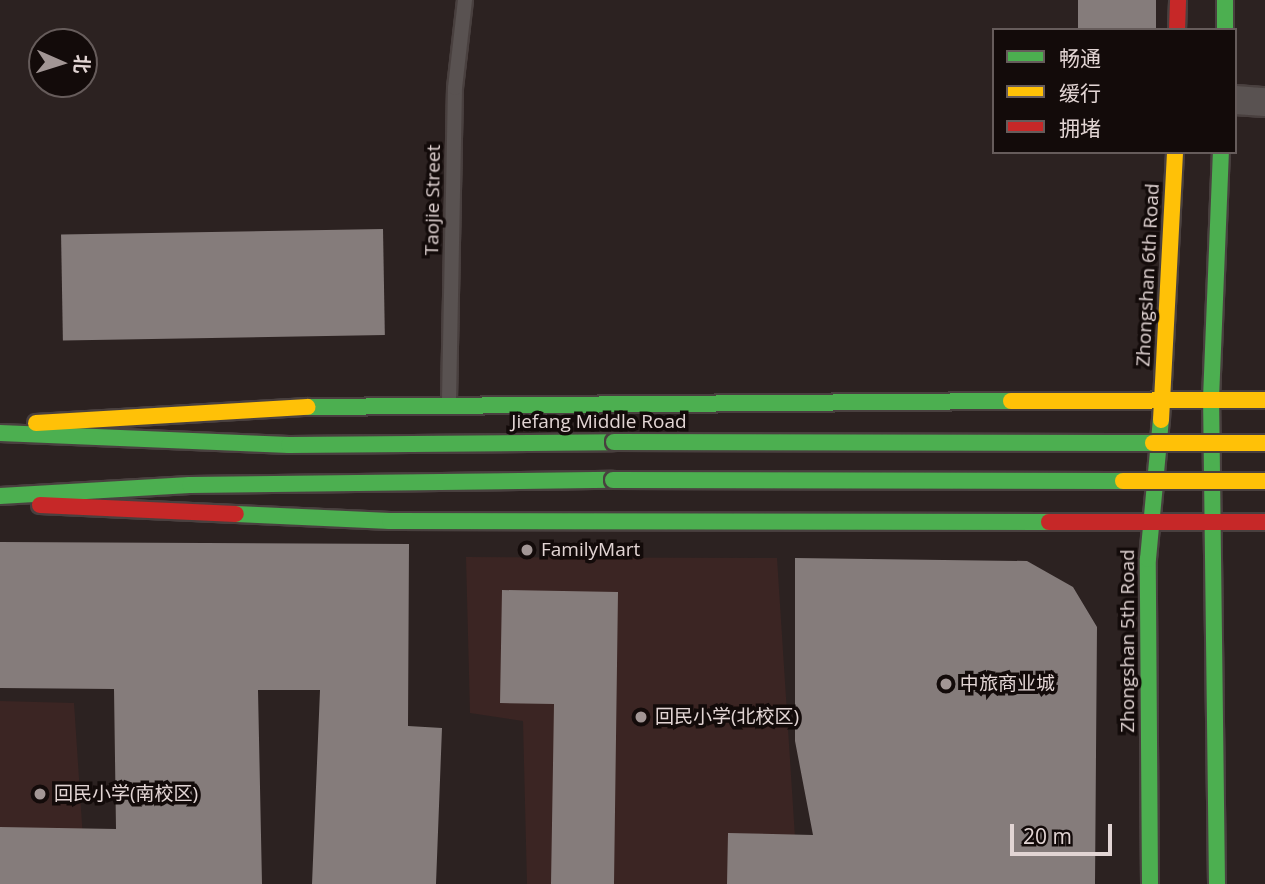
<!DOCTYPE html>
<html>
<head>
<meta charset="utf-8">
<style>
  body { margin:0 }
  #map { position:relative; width:1265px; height:884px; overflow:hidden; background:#2c2221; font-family:"Open Sans","Noto Sans SC",sans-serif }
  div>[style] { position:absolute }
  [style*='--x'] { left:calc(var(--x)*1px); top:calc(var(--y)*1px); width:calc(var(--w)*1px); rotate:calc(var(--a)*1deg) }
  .built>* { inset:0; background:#3b2523 }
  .building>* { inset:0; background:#857c7b; transform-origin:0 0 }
  .roads { filter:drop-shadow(2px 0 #49403f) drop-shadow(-2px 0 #49403f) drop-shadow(0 2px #49403f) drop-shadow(0 -2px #49403f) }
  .lane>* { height:14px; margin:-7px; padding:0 7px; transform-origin:7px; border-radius:7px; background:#595251 }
  .street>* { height:28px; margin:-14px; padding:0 14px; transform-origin:14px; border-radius:14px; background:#595251 }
  .fast>* { height:16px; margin:-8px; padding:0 8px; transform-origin:8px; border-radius:8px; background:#4caf50 }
  .slow>* { height:16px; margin:-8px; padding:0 8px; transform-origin:8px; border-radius:8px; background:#ffc107 }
  .jam>* { height:16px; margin:-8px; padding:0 8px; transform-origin:8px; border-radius:8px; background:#c62828 }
  .bridges { filter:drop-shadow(2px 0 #49403f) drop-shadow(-2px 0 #49403f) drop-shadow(0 2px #49403f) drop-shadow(0 -2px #49403f) }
  .fast-bridge>* { height:16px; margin:-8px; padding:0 8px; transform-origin:8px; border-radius:8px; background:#4caf50 }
  .slow-bridge>* { height:16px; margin:-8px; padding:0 8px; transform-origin:8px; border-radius:8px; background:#ffc107 }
  .dots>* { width:19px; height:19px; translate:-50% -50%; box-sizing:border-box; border:4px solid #130b0a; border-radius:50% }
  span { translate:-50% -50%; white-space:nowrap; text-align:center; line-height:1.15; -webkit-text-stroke:7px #130b0a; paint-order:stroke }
  .street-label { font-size:19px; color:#e2d5d4 }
  .poi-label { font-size:19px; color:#e2d5d4 }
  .left { translate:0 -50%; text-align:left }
  .legend { position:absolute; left:992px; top:28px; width:245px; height:126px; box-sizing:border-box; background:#130b0a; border:2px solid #665c5b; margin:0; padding:9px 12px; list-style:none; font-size:21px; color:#e2d5d4 }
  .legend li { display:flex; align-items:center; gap:14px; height:35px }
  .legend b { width:35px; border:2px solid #665c5b }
  .north { position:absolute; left:28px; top:28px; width:70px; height:70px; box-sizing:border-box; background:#130b0a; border:2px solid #665c5b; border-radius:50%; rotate:93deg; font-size:19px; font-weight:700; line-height:28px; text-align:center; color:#e2d5d4 }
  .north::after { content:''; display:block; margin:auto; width:24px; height:32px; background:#a29695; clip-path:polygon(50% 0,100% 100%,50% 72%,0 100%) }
  .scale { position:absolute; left:1010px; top:824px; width:102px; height:32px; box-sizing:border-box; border:4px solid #e2d5d4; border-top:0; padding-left:9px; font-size:21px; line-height:24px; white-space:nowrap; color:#e2d5d4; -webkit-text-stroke:5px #130b0a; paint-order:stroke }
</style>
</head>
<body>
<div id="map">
  <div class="built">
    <i style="clip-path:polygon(466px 557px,777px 558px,798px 884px,527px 884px,523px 721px,470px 713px)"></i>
    <i style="clip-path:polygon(0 701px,74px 703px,86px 884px,0 884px)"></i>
  </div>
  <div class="building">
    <i style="left:1078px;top:0;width:78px;height:30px"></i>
    <i style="left:383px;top:229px;width:106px;height:322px;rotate:89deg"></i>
    <i style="clip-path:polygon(0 542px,409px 544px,408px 726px,442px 728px,436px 884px,312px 884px,320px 690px,258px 690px,262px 884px,0 884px,0 827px,116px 829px,114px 689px,0 688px)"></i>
    <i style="clip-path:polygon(795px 558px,1027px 561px,1073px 587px,1097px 627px,1095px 884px,727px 884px,728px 833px,813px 835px,795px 741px)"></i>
    <i style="clip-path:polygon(502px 590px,618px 592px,614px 884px,551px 884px,554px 704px,500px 703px)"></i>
  </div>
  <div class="roads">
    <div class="lane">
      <i style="--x:449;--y:400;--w:312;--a:-88.9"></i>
      <i style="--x:455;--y:88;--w:89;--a:-83.5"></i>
    </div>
    <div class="street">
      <i style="--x:1235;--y:100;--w:30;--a:4"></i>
    </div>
    <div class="fast">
      <i style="--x:1225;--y:0;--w:30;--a:90"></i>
      <i style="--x:308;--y:407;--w:703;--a:-0.49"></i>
      <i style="--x:0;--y:433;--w:289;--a:2.4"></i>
      <i style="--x:289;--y:445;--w:325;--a:-0.5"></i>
      <i style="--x:0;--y:496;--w:190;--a:-3.3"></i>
      <i style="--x:190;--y:485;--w:423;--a:-0.7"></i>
      <i style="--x:236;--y:514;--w:154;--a:2.6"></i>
      <i style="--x:390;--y:521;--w:659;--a:0.09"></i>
      <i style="--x:1150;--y:884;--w:325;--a:-90.4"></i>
      <i style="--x:1148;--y:559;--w:140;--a:-84.7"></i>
      <i style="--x:1217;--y:884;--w:485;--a:-90.7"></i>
      <i style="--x:1211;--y:399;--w:247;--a:-87.7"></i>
    </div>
    <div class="slow">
      <i style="--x:1011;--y:401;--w:254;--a:-0.2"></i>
      <i style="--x:1161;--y:420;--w:268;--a:-87"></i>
      <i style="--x:36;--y:423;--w:272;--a:-3.4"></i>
    </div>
    <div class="jam">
      <i style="--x:1177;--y:30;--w:30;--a:-88"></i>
      <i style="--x:40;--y:505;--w:196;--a:2.6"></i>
      <i style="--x:1049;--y:522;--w:216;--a:0"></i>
    </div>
  </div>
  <div class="bridges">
    <div class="fast-bridge">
      <i style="--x:614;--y:442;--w:539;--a:0.11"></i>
      <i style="--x:613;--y:480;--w:510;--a:0.11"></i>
    </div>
    <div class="slow-bridge">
      <i style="--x:1153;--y:443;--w:112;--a:0"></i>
      <i style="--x:1123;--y:481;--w:142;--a:0"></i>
    </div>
  </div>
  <div class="dots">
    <i style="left:527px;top:550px;background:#a29695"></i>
    <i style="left:946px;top:684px;background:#a29695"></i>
    <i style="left:641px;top:717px;background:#a29695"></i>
    <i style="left:40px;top:794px;background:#a29695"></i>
  </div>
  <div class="street-label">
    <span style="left:433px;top:200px;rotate:-89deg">Taojie Street</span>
    <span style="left:1148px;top:275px;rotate:-87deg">Zhongshan 6th Road</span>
    <span style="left:599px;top:422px">Jiefang Middle Road</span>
    <span style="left:1128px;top:641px;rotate:-90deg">Zhongshan 5th Road</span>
  </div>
  <div class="poi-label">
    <span class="left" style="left:541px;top:550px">FamilyMart</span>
    <span class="left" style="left:960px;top:684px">中旅商业城</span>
    <span class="left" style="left:655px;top:717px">回民小学(北校区)</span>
    <span class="left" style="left:54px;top:794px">回民小学(南校区)</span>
  </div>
  <ul class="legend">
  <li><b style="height:9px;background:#4caf50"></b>畅通</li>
  <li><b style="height:9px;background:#ffc107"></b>缓行</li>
  <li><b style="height:9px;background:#c62828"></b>拥堵</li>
  </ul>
  <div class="north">北</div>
  <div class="scale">20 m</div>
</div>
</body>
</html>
